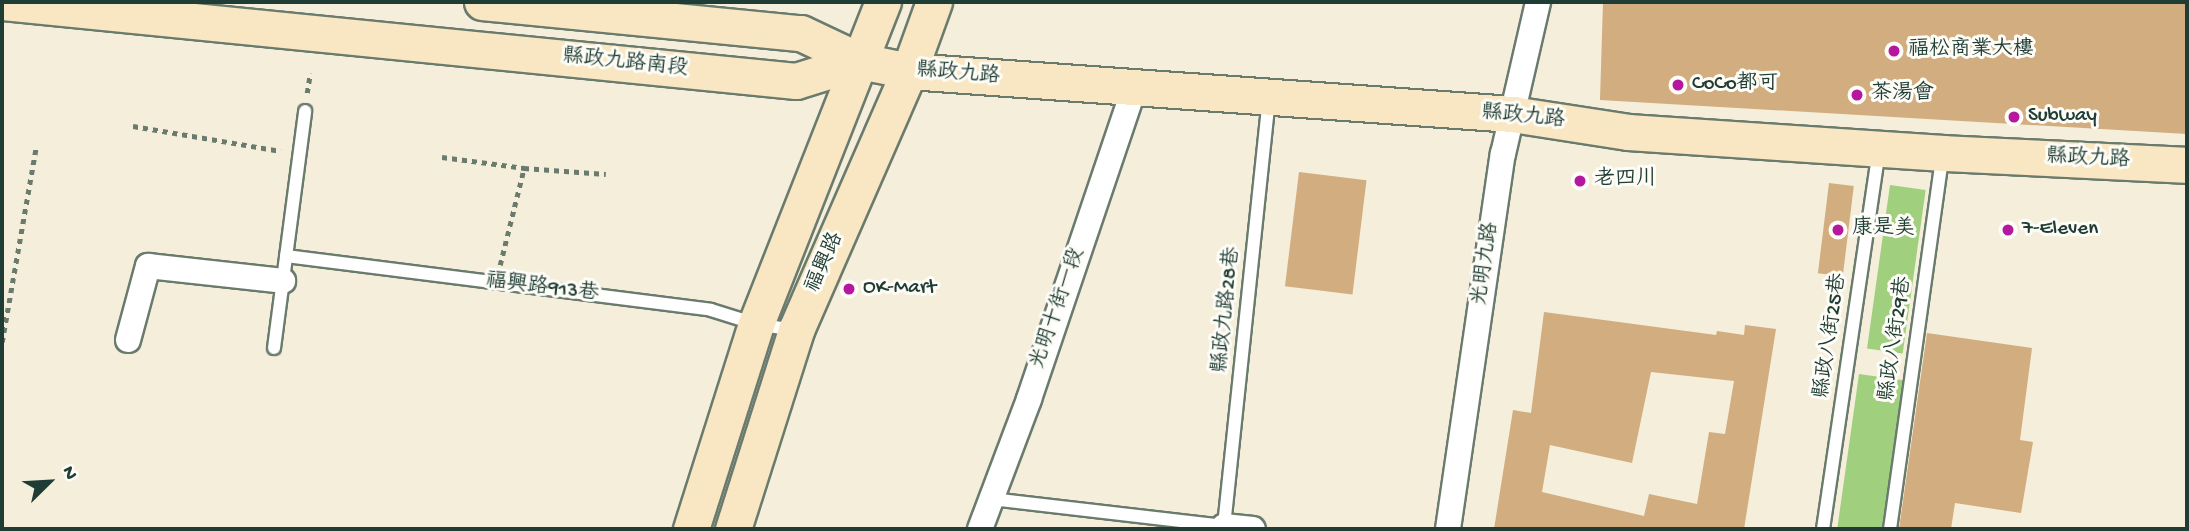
<!DOCTYPE html>
<html>
<head>
<meta charset="utf-8">
<style>
  body { margin:0 }
  #map { position:relative; width:2189px; height:531px; overflow:hidden; background:#f4eedb; font-family:"Gochi Hand","LXGW WenKai TC",sans-serif }
  div>[style] { position:absolute }
  [style*='--x'] { left:calc(var(--x)*1px); top:calc(var(--y)*1px); width:calc(var(--w)*1px); rotate:calc(var(--a)*1deg) }
  .green>* { inset:0; background:#a0cf7e; transform-origin:0 0 }
  .building>* { inset:0; background:#d2ad7f; transform-origin:0 0 }
  .path>* { height:4.5px; margin-top:-2.25px; transform-origin:0; background:repeating-linear-gradient(90deg,#6a7b6e 0 5px,transparent 0 10px) }
  .roads { filter:drop-shadow(2px 0 #6a7b6e) drop-shadow(-2px 0 #6a7b6e) drop-shadow(0 2px #6a7b6e) drop-shadow(0 -2px #6a7b6e) }
  .lane>* { height:12px; margin:-6px; padding:0 6px; transform-origin:6px; border-radius:6px; background:#fff }
  .street>* { height:24px; margin:-12px; padding:0 12px; transform-origin:12px; border-radius:12px; background:#fff }
  .secondary>* { height:35px; margin:-17.5px; padding:0 17.5px; transform-origin:17.5px; border-radius:17.5px; background:#f9e7c3 }
  .dots>* { width:19px; height:19px; translate:-50% -50%; box-sizing:border-box; border:4px solid #fdfcf7; border-radius:50% }
  span { translate:-50% -50%; white-space:nowrap; text-align:center; line-height:1.15; -webkit-text-stroke:6px #fdfcf7; paint-order:stroke }
  .poi-label { font-size:21px; color:#1f3d34 }
  .left { translate:0 -50%; text-align:left }
  .street-label { font-size:21px; color:#1f3d34 }
  .frame { position:absolute; inset:0; border:4px solid #1f3d34; pointer-events:none }
  .north { position:absolute; left:14px; top:447px; width:70px; height:70px; -webkit-text-stroke:5px #fdfcf7; paint-order:stroke; rotate:66deg; font-size:19px; font-weight:700; line-height:28px; text-align:center; color:#1f3d34 }
  .north::after { content:''; display:block; margin:auto; width:24px; height:32px; background:#1f3d34; clip-path:polygon(50% 0,100% 100%,50% 72%,0 100%) }
</style>
</head>
<body>
<div id="map">
  <div class="green">
    <i style="left:1890px;top:185px;width:36px;height:165px;rotate:8deg"></i>
    <i style="left:1859px;top:374px;width:45px;height:157px;rotate:8deg"></i>
  </div>
  <div class="building">
    <i style="clip-path:polygon(1603px 2px,2187px 2px,2187px 134px,1600px 100px)"></i>
    <i style="left:1299px;top:172px;width:68px;height:115px;rotate:7deg"></i>
    <i style="left:1829px;top:183px;width:25px;height:91px;rotate:7deg"></i>
    <i style="clip-path:polygon(evenodd,1544px 312px,1716px 335px,1717px 331px,1744px 335px,1745px 325px,1776px 329px,1744px 529px,1494px 529px,1513px 410px,1531px 413px,1544px 312px,1651px 372px,1734px 381px,1725px 434px,1709px 432px,1697px 504px,1649px 494px,1644px 516px,1542px 492px,1550px 445px,1632px 463px,1651px 372px)"></i>
    <i style="clip-path:polygon(1927px 333px,2032px 348px,2020px 440px,2033px 442px,2021px 513px,1955px 503px,1951px 529px,1899px 529px)"></i>
  </div>
  <div class="path">
    <i style="--x:307;--y:93;--w:20;--a:-81"></i>
    <i style="--x:133;--y:126;--w:150;--a:9.6"></i>
    <i style="--x:442;--y:157;--w:83;--a:7.6"></i>
    <i style="--x:524;--y:168;--w:82;--a:4.2"></i>
    <i style="--x:500;--y:265;--w:100;--a:-76.1"></i>
    <i style="--x:2;--y:342;--w:198;--a:-80.1"></i>
  </div>
  <div class="roads">
    <div class="lane">
      <i style="--x:286;--y:256;--w:428;--a:7.2"></i>
      <i style="--x:711;--y:310;--w:47;--a:17.3"></i>
      <i style="--x:756;--y:324;--w:36;--a:9"></i>
      <i style="--x:274;--y:348;--w:239;--a:-82.5"></i>
      <i style="--x:991;--y:499;--w:235;--a:6.6"></i>
      <i style="--x:1224;--y:526;--w:429;--a:-84"></i>
      <i style="--x:1823;--y:529;--w:381;--a:-81.6"></i>
      <i style="--x:1890;--y:529;--w:379;--a:-82"></i>
    </div>
    <div class="street">
      <i style="--x:128;--y:340;--w:77;--a:-74.9"></i>
      <i style="--x:148;--y:266;--w:136;--a:6.3"></i>
      <i style="--x:1224;--y:526;--w:29;--a:6"></i>
      <i style="--x:980;--y:529;--w:139;--a:-69.3"></i>
      <i style="--x:1029;--y:399;--w:328;--a:-71.3"></i>
      <i style="--x:1448;--y:529;--w:379;--a:-81.7"></i>
      <i style="--x:1503;--y:154;--w:156;--a:-77"></i>
    </div>
    <div class="secondary">
      <i style="--x:3;--y:2;--w:797;--a:5.69"></i>
      <i style="--x:796;--y:81;--w:67;--a:-17.4"></i>
      <i style="--x:482;--y:2;--w:321;--a:5.6"></i>
      <i style="--x:801;--y:33;--w:65;--a:25.4"></i>
      <i style="--x:860;--y:61;--w:50;--a:11.5"></i>
      <i style="--x:909;--y:71;--w:605;--a:4.08"></i>
      <i style="--x:1512;--y:114;--w:117;--a:8.8"></i>
      <i style="--x:1628;--y:132;--w:316;--a:3.8"></i>
      <i style="--x:1943;--y:153;--w:244;--a:2.8"></i>
      <i style="--x:691;--y:529;--w:215;--a:-72.4"></i>
      <i style="--x:756;--y:324;--w:346;--a:-68.5"></i>
      <i style="--x:733;--y:529;--w:209;--a:-72.4"></i>
      <i style="--x:796;--y:330;--w:283;--a:-66.4"></i>
      <i style="--x:909;--y:71;--w:73;--a:-70.1"></i>
    </div>
  </div>
  <div class="dots">
    <i style="left:1894px;top:51px;background:#b5179e"></i>
    <i style="left:1678px;top:85px;background:#b5179e"></i>
    <i style="left:1857px;top:95px;background:#b5179e"></i>
    <i style="left:2014px;top:117px;background:#b5179e"></i>
    <i style="left:1580px;top:181px;background:#b5179e"></i>
    <i style="left:1838px;top:230px;background:#b5179e"></i>
    <i style="left:2008px;top:230px;background:#b5179e"></i>
    <i style="left:849px;top:289px;background:#b5179e"></i>
  </div>
  <div class="poi-label">
    <span class="left" style="left:1908px;top:51px">福松商業大樓</span>
    <span class="left" style="left:1692px;top:85px">CoCo都可</span>
    <span class="left" style="left:1871px;top:95px">茶湯會</span>
    <span class="left" style="left:2028px;top:117px">Subway</span>
    <span class="left" style="left:1594px;top:181px">老四川</span>
    <span class="left" style="left:1852px;top:230px">康是美</span>
    <span class="left" style="left:2022px;top:230px">7-Eleven</span>
    <span class="left" style="left:863px;top:289px">OK-Mart</span>
  </div>
  <div class="street-label">
    <span style="left:625px;top:64px;rotate:6deg">縣政九路南段</span>
    <span style="left:958px;top:75px;rotate:5deg">縣政九路</span>
    <span style="left:1523px;top:118px;rotate:6deg">縣政九路</span>
    <span style="left:2088px;top:160px;rotate:3deg">縣政九路</span>
    <span style="left:826px;top:263px;rotate:-66deg">福興路</span>
    <span style="left:1487px;top:264px;rotate:-82deg">光明九路</span>
    <span style="left:542px;top:289px;rotate:7deg">福興路913巷</span>
    <span style="left:1059px;top:309px;rotate:-71deg">光明十街一段</span>
    <span style="left:1228px;top:310px;rotate:-84deg">縣政九路28巷</span>
    <span style="left:1832px;top:336px;rotate:-82deg">縣政八街25巷</span>
    <span style="left:1897px;top:339px;rotate:-82deg">縣政八街29巷</span>
  </div>
  <div class="frame"></div>
  <div class="north">N</div>
</div>
</body>
</html>
